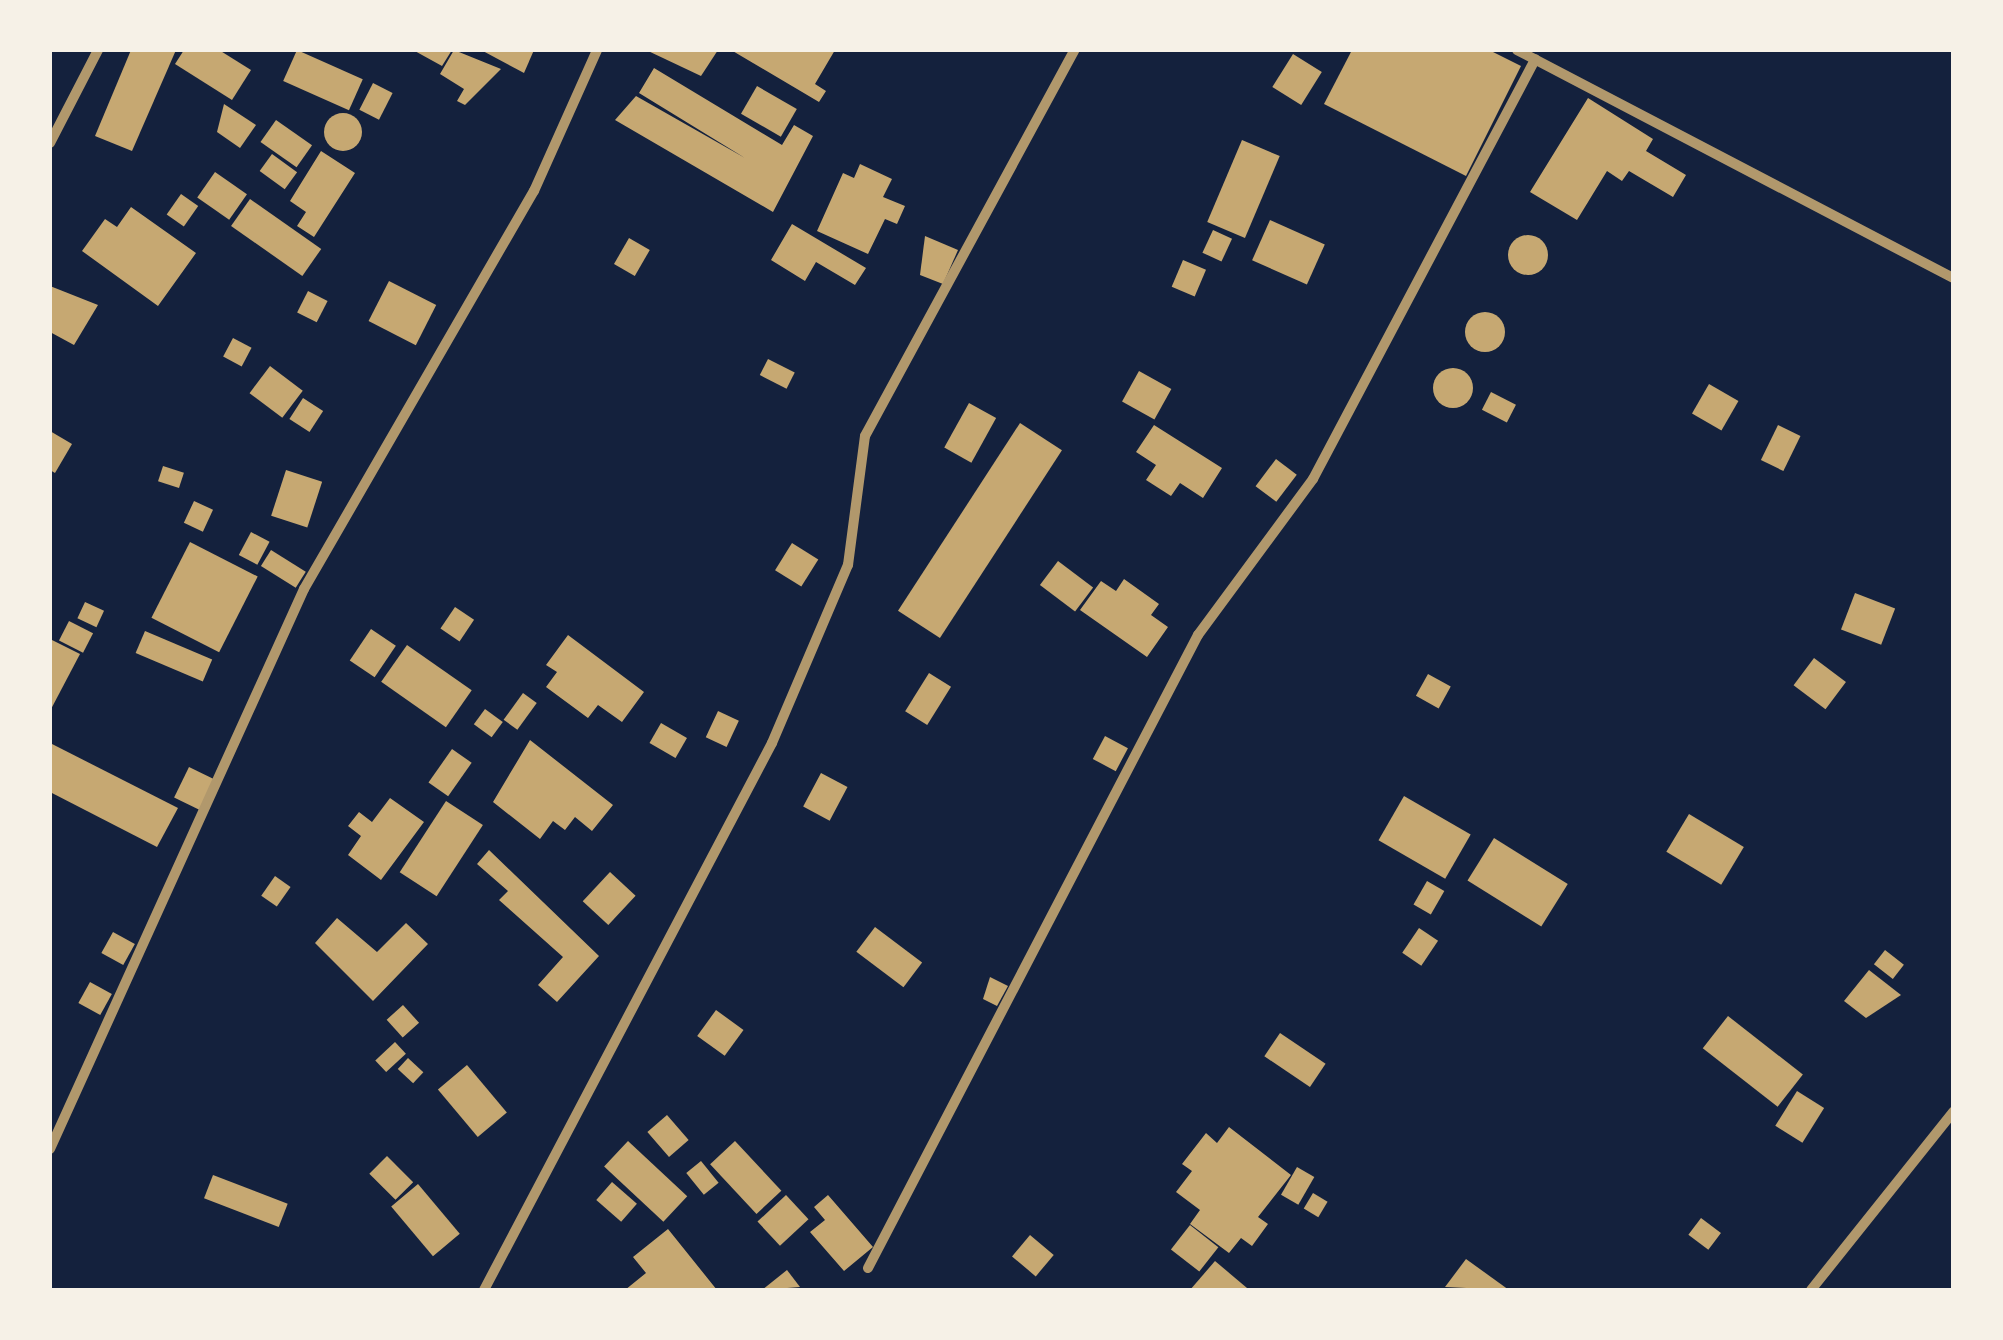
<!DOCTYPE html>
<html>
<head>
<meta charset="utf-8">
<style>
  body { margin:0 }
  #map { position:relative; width:2003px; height:1340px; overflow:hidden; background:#14213d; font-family:"Noto Sans",sans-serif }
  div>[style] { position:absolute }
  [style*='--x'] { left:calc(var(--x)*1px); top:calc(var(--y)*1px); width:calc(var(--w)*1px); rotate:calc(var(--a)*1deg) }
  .building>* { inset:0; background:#c6a872; transform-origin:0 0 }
  .round { border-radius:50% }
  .minor>* { height:10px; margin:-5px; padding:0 5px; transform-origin:5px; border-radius:5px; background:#b1986c }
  span { translate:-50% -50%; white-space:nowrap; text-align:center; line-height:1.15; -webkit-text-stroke:8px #f6f1e7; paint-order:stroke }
  .frame { position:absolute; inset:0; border:52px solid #f6f1e7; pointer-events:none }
</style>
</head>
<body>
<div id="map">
  <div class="building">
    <i style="clip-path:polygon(131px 50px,176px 50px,132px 151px,95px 136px)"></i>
    <i style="clip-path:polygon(184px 50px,219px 50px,251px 70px,232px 100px,175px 64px)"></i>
    <i style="left:297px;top:50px;width:72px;height:34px;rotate:24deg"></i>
    <i style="clip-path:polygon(413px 50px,452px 50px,442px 66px)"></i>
    <i style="clip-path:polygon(454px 50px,501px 69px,465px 105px,457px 101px,464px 89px,440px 74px)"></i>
    <i style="clip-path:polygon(481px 50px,534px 50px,524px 73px)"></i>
    <i style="clip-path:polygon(646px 50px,718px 50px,701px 76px)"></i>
    <i style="clip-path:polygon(731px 50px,835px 50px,815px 84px,826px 91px,819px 102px)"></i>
    <i style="clip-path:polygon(1352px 50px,1489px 50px,1521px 66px,1466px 176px,1324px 104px)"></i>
    <i style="left:1293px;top:54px;width:34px;height:39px;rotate:32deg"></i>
    <i style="clip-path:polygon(654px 68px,782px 145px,794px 125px,813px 136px,773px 212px,615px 120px,636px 96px,745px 158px,639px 93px)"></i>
    <i style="left:373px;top:83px;width:22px;height:30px;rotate:27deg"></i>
    <i style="left:757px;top:86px;width:46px;height:32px;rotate:30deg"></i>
    <i style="clip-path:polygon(1588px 98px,1653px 139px,1646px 151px,1686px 175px,1673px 197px,1629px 171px,1622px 181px,1607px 171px,1577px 220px,1530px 192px)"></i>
    <i style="clip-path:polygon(224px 104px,256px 125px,240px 148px,217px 132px)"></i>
    <i class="round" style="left:324px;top:113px;width:38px;height:38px"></i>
    <i style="left:276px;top:120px;width:44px;height:27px;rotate:35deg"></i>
    <i style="left:1242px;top:140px;width:41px;height:89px;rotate:23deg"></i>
    <i style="clip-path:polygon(321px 151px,355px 173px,314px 237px,297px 226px,306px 212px,290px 201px)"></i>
    <i style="left:272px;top:154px;width:31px;height:21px;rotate:36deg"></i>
    <i style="clip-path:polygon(860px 164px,892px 179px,883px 197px,905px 206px,897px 224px,885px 219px,868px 254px,817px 231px,843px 173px,854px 178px)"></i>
    <i style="left:215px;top:172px;width:39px;height:31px;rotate:35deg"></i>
    <i style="left:181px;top:194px;width:21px;height:25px;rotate:35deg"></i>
    <i style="left:250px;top:199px;width:87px;height:33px;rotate:35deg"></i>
    <i style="clip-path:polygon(131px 207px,196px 253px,158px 306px,82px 251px,105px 219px,117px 227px)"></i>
    <i style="left:1270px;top:220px;width:60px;height:44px;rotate:24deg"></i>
    <i style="clip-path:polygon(792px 224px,866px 268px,855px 285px,816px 262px,805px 281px,771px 260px)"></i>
    <i style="left:1213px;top:230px;width:21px;height:25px;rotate:25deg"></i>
    <i class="round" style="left:1508px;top:235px;width:40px;height:40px"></i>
    <i style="clip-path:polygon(925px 236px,958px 250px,943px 284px,920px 275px)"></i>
    <i style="left:629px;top:238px;width:24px;height:30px;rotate:30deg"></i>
    <i style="left:1183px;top:260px;width:25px;height:29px;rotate:23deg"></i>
    <i style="left:389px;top:281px;width:53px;height:45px;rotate:27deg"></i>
    <i style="clip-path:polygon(50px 286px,98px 305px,74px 345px,50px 332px)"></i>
    <i style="left:308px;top:291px;width:22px;height:24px;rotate:27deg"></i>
    <i class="round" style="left:1465px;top:312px;width:40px;height:40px"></i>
    <i style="left:233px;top:338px;width:21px;height:21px;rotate:28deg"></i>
    <i style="left:768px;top:359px;width:30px;height:18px;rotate:27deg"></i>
    <i style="left:270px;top:366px;width:41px;height:34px;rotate:37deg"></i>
    <i class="round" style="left:1433px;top:368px;width:40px;height:40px"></i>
    <i style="left:1139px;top:371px;width:37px;height:35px;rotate:29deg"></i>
    <i style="left:1709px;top:384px;width:34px;height:34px;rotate:30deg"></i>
    <i style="left:1491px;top:392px;width:28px;height:20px;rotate:27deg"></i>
    <i style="left:303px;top:398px;width:24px;height:25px;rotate:33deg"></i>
    <i style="left:969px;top:403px;width:31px;height:51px;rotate:29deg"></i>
    <i style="left:1020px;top:423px;width:50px;height:224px;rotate:33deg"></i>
    <i style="clip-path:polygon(1154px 425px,1222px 468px,1203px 498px,1180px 483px,1171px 496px,1146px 480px,1156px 465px,1136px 452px)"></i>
    <i style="left:1778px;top:425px;width:25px;height:39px;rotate:26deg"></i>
    <i style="clip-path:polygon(50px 431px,72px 444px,55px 473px,50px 470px)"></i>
    <i style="left:1276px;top:459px;width:26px;height:34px;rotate:37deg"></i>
    <i style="left:163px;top:466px;width:22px;height:16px;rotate:18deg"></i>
    <i style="left:286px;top:470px;width:38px;height:48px;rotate:18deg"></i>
    <i style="left:194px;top:501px;width:21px;height:24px;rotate:25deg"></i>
    <i style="left:251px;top:532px;width:21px;height:26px;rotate:28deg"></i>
    <i style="left:190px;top:542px;width:76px;height:85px;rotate:27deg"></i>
    <i style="left:792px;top:543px;width:31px;height:32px;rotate:32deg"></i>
    <i style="left:271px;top:550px;width:41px;height:19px;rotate:32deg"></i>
    <i style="left:1058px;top:561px;width:44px;height:30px;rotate:37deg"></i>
    <i style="clip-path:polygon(1124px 579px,1159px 604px,1151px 615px,1168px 627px,1147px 657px,1080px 610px,1101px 581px,1116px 591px)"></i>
    <i style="left:1855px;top:593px;width:43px;height:39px;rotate:21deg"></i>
    <i style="left:85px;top:602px;width:21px;height:18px;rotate:25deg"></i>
    <i style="left:455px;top:607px;width:23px;height:26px;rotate:34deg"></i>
    <i style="left:69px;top:621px;width:27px;height:22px;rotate:27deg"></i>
    <i style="left:371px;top:629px;width:30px;height:38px;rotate:34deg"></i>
    <i style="left:145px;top:631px;width:73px;height:24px;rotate:23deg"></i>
    <i style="clip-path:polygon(568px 635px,644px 692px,622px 722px,598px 705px,588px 718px,546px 687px,557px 672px,546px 665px)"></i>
    <i style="clip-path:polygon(50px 639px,80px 654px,50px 711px)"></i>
    <i style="left:407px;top:645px;width:79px;height:45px;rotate:35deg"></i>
    <i style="left:1814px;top:658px;width:40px;height:34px;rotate:37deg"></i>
    <i style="left:929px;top:673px;width:26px;height:45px;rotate:32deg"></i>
    <i style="left:1428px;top:674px;width:26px;height:25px;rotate:29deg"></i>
    <i style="left:523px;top:693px;width:17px;height:33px;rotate:36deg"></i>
    <i style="left:485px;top:709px;width:22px;height:19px;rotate:36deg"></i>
    <i style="left:718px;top:711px;width:23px;height:29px;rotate:25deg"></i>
    <i style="left:661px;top:723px;width:30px;height:23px;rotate:30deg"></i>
    <i style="left:1105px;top:736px;width:26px;height:26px;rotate:28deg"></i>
    <i style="clip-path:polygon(530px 740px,613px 805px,592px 831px,575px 817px,565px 830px,553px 821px,540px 839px,493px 802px)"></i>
    <i style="clip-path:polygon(52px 744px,178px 808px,157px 847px,50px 792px)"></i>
    <i style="left:452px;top:749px;width:24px;height:41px;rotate:35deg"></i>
    <i style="left:189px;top:767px;width:28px;height:34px;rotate:26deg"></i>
    <i style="left:821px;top:773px;width:30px;height:38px;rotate:28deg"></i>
    <i style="left:1404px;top:796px;width:77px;height:51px;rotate:30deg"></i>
    <i style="clip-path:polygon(390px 798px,424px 822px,381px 880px,348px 855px,361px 836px,348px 826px,359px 812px,372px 822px)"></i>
    <i style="left:446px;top:801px;width:44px;height:85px;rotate:33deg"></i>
    <i style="left:1689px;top:814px;width:64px;height:44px;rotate:31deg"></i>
    <i style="left:1494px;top:838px;width:87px;height:50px;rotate:32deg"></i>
    <i style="clip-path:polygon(489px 850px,599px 956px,557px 1002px,538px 985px,563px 957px,499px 900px,508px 891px,477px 864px)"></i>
    <i style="left:610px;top:872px;width:35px;height:40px;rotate:43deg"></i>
    <i style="left:275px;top:876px;width:19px;height:24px;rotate:35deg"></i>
    <i style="left:1427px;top:881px;width:20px;height:27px;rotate:30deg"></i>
    <i style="clip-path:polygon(337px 918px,377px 952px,406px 923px,428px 944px,373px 1001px,315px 943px)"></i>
    <i style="left:875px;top:927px;width:59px;height:31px;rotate:37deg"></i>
    <i style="left:1419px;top:928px;width:23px;height:30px;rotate:34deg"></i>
    <i style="left:113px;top:932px;width:25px;height:24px;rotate:29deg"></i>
    <i style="left:1885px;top:950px;width:24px;height:18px;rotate:38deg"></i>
    <i style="clip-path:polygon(1869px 970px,1901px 995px,1866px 1018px,1844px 1001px)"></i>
    <i style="clip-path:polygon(990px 977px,1008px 986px,997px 1006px,983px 999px)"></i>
    <i style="left:90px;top:982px;width:25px;height:24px;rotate:29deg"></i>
    <i style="left:403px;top:1005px;width:24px;height:22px;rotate:48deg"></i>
    <i style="left:716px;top:1010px;width:34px;height:32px;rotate:36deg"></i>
    <i style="left:1728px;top:1016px;width:95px;height:41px;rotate:38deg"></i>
    <i style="left:1280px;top:1033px;width:55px;height:28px;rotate:34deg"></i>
    <i style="left:395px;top:1042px;width:16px;height:27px;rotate:47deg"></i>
    <i style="left:408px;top:1058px;width:21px;height:15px;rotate:43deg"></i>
    <i style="left:467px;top:1065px;width:62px;height:38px;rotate:50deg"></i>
    <i style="left:1797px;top:1091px;width:32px;height:41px;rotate:32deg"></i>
    <i style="left:667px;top:1115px;width:33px;height:26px;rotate:49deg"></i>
    <i style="clip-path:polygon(1229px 1127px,1291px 1175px,1258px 1217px,1268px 1224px,1252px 1246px,1241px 1238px,1229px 1253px,1190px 1224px,1200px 1210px,1176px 1192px,1192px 1171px,1182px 1164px,1206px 1133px,1217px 1143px)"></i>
    <i style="left:628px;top:1141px;width:81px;height:35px;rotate:43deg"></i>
    <i style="left:735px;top:1141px;width:68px;height:34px;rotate:47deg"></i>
    <i style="left:387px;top:1156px;width:37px;height:25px;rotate:45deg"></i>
    <i style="left:701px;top:1161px;width:28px;height:19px;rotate:51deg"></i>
    <i style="left:1297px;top:1167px;width:20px;height:32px;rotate:30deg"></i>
    <i style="left:213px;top:1175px;width:80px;height:25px;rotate:21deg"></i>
    <i style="left:612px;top:1182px;width:33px;height:24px;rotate:41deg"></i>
    <i style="left:418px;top:1184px;width:65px;height:35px;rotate:50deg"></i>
    <i style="left:1313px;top:1193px;width:17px;height:18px;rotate:31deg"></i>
    <i style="left:786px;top:1195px;width:33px;height:39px;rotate:47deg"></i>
    <i style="clip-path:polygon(828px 1195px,873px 1247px,844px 1271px,810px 1232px,825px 1220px,814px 1207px)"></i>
    <i style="left:1701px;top:1218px;width:25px;height:21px;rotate:37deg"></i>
    <i style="left:1190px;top:1225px;width:36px;height:31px;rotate:38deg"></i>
    <i style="clip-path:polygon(668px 1229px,717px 1290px,625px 1290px,646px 1273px,633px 1257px)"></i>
    <i style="left:1030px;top:1235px;width:31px;height:28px;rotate:40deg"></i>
    <i style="clip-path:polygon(1466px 1259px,1509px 1290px,1445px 1287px)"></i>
    <i style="clip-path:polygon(1215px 1261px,1247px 1288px,1245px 1290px,1190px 1290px)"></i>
    <i style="clip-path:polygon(787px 1270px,800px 1287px,762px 1290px)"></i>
  </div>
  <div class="minor">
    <i style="--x:1517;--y:50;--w:492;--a:27.6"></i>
    <i style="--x:50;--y:143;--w:105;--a:-62.7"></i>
    <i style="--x:50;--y:1149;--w:615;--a:-65.6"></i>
    <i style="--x:304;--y:589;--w:460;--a:-60"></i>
    <i style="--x:534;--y:191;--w:154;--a:-65.9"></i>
    <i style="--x:868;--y:1268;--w:714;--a:-62.47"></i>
    <i style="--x:1198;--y:635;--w:194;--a:-53.6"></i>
    <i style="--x:1313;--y:479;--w:475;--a:-62.1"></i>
    <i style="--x:484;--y:1290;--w:618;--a:-62.23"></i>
    <i style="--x:772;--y:743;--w:194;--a:-66.9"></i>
    <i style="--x:848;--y:565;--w:130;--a:-82.5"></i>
    <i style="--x:865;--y:436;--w:439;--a:-61.5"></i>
    <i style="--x:1811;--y:1290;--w:228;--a:-51.4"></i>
  </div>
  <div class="frame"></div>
</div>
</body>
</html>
